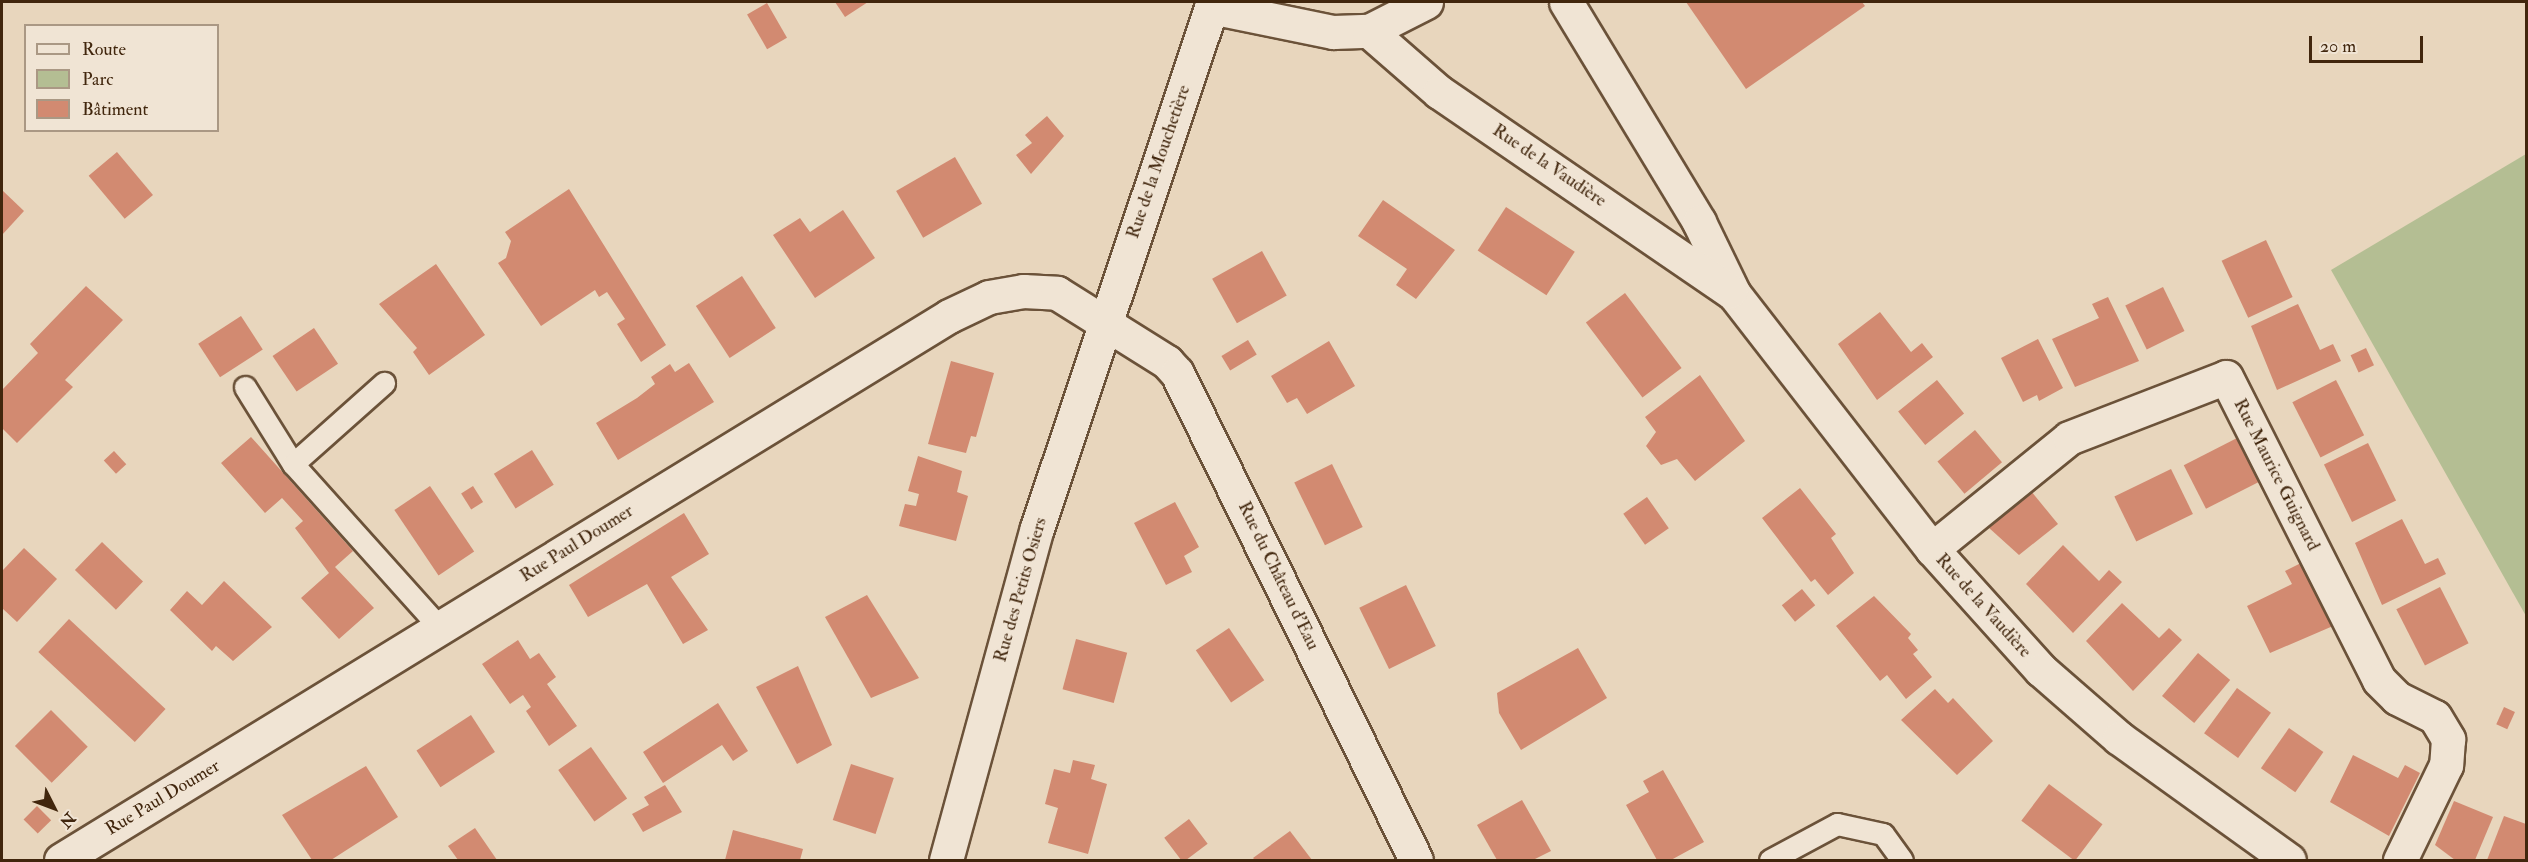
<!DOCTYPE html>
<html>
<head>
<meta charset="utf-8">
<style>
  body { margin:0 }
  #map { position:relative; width:2528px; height:862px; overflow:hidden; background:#e8d6bd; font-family:"IM FELL Double Pica",serif }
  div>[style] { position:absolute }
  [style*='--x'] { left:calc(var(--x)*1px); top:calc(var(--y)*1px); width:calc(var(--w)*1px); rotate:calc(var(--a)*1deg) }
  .green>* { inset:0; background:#b4be93 }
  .building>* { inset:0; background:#d28a71; transform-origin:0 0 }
  .roads { filter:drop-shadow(2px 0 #6b5239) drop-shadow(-2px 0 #6b5239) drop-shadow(0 2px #6b5239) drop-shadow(0 -2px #6b5239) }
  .lane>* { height:21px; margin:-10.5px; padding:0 10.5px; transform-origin:10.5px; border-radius:10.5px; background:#f0e4d4 }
  .street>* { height:33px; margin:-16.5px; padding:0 16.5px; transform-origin:16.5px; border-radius:16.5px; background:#f0e4d4 }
  .secondary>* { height:33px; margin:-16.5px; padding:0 16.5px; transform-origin:16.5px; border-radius:16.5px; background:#f0e4d4 }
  span { translate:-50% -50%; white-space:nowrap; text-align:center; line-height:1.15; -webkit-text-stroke:4.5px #f0e4d4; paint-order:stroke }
  .street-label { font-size:18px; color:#41260d }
  .frame { position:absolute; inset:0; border:3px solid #41260d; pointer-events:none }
  .legend { position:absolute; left:24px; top:24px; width:195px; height:108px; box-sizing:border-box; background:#f0e4d4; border:2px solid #aa9884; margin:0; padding:8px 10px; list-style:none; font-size:18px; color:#41260d }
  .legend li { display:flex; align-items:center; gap:12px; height:30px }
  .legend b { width:30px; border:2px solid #aa9884 }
  .north { position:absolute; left:24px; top:778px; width:60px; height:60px; -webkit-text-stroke:4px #f0e4d4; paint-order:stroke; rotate:132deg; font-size:16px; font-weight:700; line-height:24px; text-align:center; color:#41260d }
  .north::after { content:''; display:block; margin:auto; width:21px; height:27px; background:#41260d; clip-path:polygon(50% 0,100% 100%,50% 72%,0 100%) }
  .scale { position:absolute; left:2309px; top:36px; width:114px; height:27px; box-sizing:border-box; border:3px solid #41260d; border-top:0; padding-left:8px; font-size:18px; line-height:21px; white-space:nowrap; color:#41260d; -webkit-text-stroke:4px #f0e4d4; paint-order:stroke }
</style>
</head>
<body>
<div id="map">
  <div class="green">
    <i style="clip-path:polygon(2526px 154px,2526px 616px,2331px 270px)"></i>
  </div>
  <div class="building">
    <i style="clip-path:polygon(835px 2px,868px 2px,845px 17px)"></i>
    <i style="clip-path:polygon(1686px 2px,1862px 2px,1865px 6px,1746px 89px)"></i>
    <i style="left:767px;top:3px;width:40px;height:23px;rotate:60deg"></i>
    <i style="clip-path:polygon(1047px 116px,1064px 136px,1031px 174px,1016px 155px,1032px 143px,1025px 135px)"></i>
    <i style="left:117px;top:152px;width:56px;height:37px;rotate:50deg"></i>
    <i style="left:955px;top:157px;width:54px;height:68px;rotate:60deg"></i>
    <i style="clip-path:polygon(569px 189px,666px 345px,641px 362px,617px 324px,625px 319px,607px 292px,599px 297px,595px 290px,541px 326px,498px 263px,506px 258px,511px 241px,505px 232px)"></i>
    <i style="clip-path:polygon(2px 190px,24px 211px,2px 235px)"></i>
    <i style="clip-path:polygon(1383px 200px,1455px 250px,1416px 299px,1396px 285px,1407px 269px,1358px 236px)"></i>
    <i style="left:1506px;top:207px;width:82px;height:52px;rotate:33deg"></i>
    <i style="clip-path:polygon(843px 210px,875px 258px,815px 298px,773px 235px,800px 218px,810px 232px)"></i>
    <i style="left:2266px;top:240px;width:63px;height:49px;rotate:65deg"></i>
    <i style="left:1262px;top:251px;width:51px;height:57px;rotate:61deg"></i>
    <i style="clip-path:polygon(436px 264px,485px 335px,429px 375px,413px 352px,417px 348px,379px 304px)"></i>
    <i style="left:742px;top:276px;width:62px;height:55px;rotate:57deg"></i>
    <i style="clip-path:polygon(86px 286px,123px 320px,65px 380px,73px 387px,17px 443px,2px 428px,2px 390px,38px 353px,30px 344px)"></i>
    <i style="left:2163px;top:287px;width:49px;height:42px;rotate:64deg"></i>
    <i style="left:1625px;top:293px;width:94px;height:49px;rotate:53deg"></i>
    <i style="clip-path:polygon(2108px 297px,2139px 361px,2075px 387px,2052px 339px,2099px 318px,2092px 304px)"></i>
    <i style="clip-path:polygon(2298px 304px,2320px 350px,2333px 344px,2341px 361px,2277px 390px,2251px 326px)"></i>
    <i style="clip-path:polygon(1880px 312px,1911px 352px,1922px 343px,1933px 357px,1877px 400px,1838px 344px)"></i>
    <i style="left:241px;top:316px;width:40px;height:51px;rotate:57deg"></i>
    <i style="left:314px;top:328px;width:43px;height:50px;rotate:56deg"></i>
    <i style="clip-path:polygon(2038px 339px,2063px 388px,2039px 401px,2037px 395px,2023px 402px,2001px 358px)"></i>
    <i style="left:1248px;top:340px;width:17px;height:31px;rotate:59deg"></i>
    <i style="clip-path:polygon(1329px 341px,1355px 386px,1307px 414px,1297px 398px,1287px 403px,1271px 376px)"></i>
    <i style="left:2366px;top:348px;width:19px;height:17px;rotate:65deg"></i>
    <i style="clip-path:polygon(951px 361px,994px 373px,976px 437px,971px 436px,966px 453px,928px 444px)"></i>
    <i style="clip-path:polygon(689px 363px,714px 402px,618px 460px,596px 423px,637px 398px,655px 384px,651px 377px,670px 364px,675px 372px)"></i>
    <i style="clip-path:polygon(1700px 375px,1745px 441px,1695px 481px,1677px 459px,1661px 465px,1646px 446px,1656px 432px,1645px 417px)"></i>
    <i style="left:1937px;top:380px;width:43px;height:50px;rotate:51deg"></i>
    <i style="left:2336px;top:380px;width:62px;height:49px;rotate:63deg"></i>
    <i style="left:1975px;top:430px;width:42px;height:49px;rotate:50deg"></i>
    <i style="clip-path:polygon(251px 437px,353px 551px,335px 567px,374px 608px,339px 639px,301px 598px,329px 573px,295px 528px,303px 521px,282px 498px,265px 513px,221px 463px)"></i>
    <i style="left:2239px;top:437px;width:49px;height:62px;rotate:63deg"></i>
    <i style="left:2368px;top:443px;width:64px;height:49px;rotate:64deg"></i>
    <i style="left:532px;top:450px;width:41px;height:45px;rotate:58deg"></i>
    <i style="left:114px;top:451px;width:18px;height:14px;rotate:47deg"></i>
    <i style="clip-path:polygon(918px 456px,962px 471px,957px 492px,968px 496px,956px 541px,899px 526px,905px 504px,916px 506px,919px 494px,908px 491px)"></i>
    <i style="left:1332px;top:464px;width:70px;height:42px;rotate:64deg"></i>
    <i style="left:2171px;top:469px;width:50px;height:63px;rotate:64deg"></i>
    <i style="left:430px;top:486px;width:79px;height:43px;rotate:56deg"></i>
    <i style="left:473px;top:486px;width:19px;height:14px;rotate:58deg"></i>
    <i style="clip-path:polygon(1800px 488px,1836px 534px,1831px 538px,1854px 573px,1828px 595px,1815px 579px,1811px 582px,1762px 518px)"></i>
    <i style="clip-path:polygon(2031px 491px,2058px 524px,2019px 555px,1988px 527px)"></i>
    <i style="left:1647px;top:497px;width:38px;height:29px;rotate:55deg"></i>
    <i style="clip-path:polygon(1175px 502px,1199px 547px,1184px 556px,1192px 572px,1166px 585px,1134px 523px)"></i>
    <i style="clip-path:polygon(684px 513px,709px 554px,671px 577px,708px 630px,683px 644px,647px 584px,588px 617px,569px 585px)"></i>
    <i style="clip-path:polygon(2402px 519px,2425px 564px,2438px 558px,2446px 574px,2382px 605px,2355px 543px)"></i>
    <i style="left:102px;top:542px;width:57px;height:39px;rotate:44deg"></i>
    <i style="clip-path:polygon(2063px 545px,2099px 581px,2109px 570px,2122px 582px,2073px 633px,2026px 584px)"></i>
    <i style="clip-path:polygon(24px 548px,57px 579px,17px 622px,2px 608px,2px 571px)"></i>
    <i style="clip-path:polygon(2301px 563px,2333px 626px,2270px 653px,2247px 606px,2292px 584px,2285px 571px)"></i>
    <i style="clip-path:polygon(224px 581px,272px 627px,233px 661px,216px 646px,212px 651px,170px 610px,187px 591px,202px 605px)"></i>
    <i style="left:1406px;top:585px;width:68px;height:52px;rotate:64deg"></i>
    <i style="left:2440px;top:587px;width:63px;height:49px;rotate:63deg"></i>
    <i style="left:1802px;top:589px;width:21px;height:26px;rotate:51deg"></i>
    <i style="clip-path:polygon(867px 595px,919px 678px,871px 698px,825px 617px)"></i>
    <i style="clip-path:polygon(1874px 596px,1911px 634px,1908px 638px,1918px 650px,1913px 654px,1932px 677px,1906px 699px,1887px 675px,1880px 681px,1836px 626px)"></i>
    <i style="clip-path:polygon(2122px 603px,2159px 638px,2169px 628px,2182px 640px,2133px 691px,2086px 641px)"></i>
    <i style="left:69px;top:619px;width:132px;height:45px;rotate:43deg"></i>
    <i style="left:1229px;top:628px;width:63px;height:40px;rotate:56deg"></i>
    <i style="left:1076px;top:639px;width:53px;height:52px;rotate:15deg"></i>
    <i style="clip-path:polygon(518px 640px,530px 659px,539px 653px,556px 677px,547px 684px,577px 726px,549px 746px,526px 711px,531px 707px,523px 695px,510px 704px,482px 664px)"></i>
    <i style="clip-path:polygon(1578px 648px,1607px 698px,1521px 750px,1499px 713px,1497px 693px)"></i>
    <i style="left:2198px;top:653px;width:42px;height:56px;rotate:40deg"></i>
    <i style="clip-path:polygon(798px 666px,832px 745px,797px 764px,756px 687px)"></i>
    <i style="left:2237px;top:688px;width:42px;height:56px;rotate:36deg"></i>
    <i style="clip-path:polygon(1935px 689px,1948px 703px,1953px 698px,1993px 741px,1957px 775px,1901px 720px)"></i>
    <i style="clip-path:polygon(718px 703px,748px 751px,733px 761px,722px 745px,663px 783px,643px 752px)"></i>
    <i style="left:2504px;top:707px;width:12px;height:19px;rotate:24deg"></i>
    <i style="left:51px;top:710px;width:52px;height:51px;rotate:45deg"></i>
    <i style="left:471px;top:715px;width:44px;height:65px;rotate:57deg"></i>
    <i style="left:2289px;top:728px;width:42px;height:49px;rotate:35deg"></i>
    <i style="left:591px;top:747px;width:63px;height:40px;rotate:55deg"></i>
    <i style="clip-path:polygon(2353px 755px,2398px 778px,2405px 765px,2420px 773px,2389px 836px,2330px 802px)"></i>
    <i style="clip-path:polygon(1073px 760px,1095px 765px,1091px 779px,1107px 784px,1088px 854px,1048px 843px,1058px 808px,1045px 804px,1054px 769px,1070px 773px)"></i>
    <i style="left:851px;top:764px;width:45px;height:59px;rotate:18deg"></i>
    <i style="clip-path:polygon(366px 766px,398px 817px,331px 860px,312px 860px,282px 815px)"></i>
    <i style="clip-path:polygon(1663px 770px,1704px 842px,1671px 860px,1657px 860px,1626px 805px,1649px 792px,1643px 781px)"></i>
    <i style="left:2049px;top:784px;width:67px;height:46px;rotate:37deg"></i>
    <i style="clip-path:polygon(665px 785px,682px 812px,643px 832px,632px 814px,649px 805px,644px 797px)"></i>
    <i style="clip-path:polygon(1522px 800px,1551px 851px,1533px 860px,1497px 860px,1477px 825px)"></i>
    <i style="clip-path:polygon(2454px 801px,2493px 817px,2475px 860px,2455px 860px,2435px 845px)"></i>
    <i style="left:37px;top:806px;width:20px;height:19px;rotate:45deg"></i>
    <i style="clip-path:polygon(2504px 816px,2526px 824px,2526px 860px,2487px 860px)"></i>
    <i style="left:1189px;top:819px;width:31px;height:31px;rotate:53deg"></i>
    <i style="clip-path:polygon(475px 828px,497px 860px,458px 860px,448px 846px)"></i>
    <i style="clip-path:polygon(733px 830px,803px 849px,800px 860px,725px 860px)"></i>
    <i style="clip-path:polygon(1290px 831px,1312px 860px,1255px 860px,1253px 858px)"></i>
  </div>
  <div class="roads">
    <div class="lane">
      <i style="--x:245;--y:387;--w:91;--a:58.1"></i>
      <i style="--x:293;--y:464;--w:220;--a:48.1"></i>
      <i style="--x:293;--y:464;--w:122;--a:-41.7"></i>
      <i style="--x:1770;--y:860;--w:76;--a:-28.2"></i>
      <i style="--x:1837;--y:824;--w:47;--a:12.3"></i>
      <i style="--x:1883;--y:834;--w:32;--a:54"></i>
    </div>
    <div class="street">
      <i style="--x:1566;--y:2;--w:257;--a:58.8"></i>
      <i style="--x:1699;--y:222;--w:80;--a:64.1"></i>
      <i style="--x:1734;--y:294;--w:323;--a:52.2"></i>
      <i style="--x:1932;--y:549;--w:163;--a:48"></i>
      <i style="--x:2041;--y:670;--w:103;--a:41.1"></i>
      <i style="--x:2119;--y:738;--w:209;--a:35.7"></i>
      <i style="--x:1211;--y:7;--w:125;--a:11.6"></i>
      <i style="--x:1333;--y:32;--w:36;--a:-2"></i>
      <i style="--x:1369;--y:31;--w:64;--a:-27"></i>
      <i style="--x:1369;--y:31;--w:93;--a:41.1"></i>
      <i style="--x:1439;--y:92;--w:353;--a:34.4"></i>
      <i style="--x:1932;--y:549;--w:176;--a:-39"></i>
      <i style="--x:2069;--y:438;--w:168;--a:-21.2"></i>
      <i style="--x:2226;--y:377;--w:339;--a:63.2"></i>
      <i style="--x:2379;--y:680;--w:25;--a:45"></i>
      <i style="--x:2397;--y:698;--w:42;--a:26.6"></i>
      <i style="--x:2435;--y:717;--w:26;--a:59"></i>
      <i style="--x:2448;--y:739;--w:26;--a:94"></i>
      <i style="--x:2446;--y:765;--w:106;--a:115.8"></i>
      <i style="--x:61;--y:860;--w:1041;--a:-31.49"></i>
      <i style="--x:949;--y:316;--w:44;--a:-25.4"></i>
      <i style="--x:989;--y:297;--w:35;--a:-10"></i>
      <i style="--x:1023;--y:291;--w:34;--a:3"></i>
      <i style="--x:1057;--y:293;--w:130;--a:32.1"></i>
      <i style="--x:1167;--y:362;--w:15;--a:48"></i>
      <i style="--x:1177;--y:373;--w:542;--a:63.86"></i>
    </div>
    <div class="secondary">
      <i style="--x:946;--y:860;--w:344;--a:-74.7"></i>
      <i style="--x:1037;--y:528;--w:555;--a:-71.5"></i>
    </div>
  </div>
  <div class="street-label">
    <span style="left:1159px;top:162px;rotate:-71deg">Rue de la Mouchetière</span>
    <span style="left:1549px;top:166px;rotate:34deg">Rue de la Vaudière</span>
    <span style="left:2276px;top:475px;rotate:63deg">Rue Maurice Guignard</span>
    <span style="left:577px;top:544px;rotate:-32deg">Rue Paul Doumer</span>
    <span style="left:1278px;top:576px;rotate:64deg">Rue du Château d'Eau</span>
    <span style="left:1021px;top:590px;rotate:-74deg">Rue des Petits Osiers</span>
    <span style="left:1983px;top:606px;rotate:48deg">Rue de la Vaudière</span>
    <span style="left:163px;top:798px;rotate:-31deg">Rue Paul Doumer</span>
  </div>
  <div class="frame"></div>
  <ul class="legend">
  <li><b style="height:8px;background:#f0e4d4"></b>Route</li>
  <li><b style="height:16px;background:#b4be93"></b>Parc</li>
  <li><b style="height:16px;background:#d28a71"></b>Bâtiment</li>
  </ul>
  <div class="north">N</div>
  <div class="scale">20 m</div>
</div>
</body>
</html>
